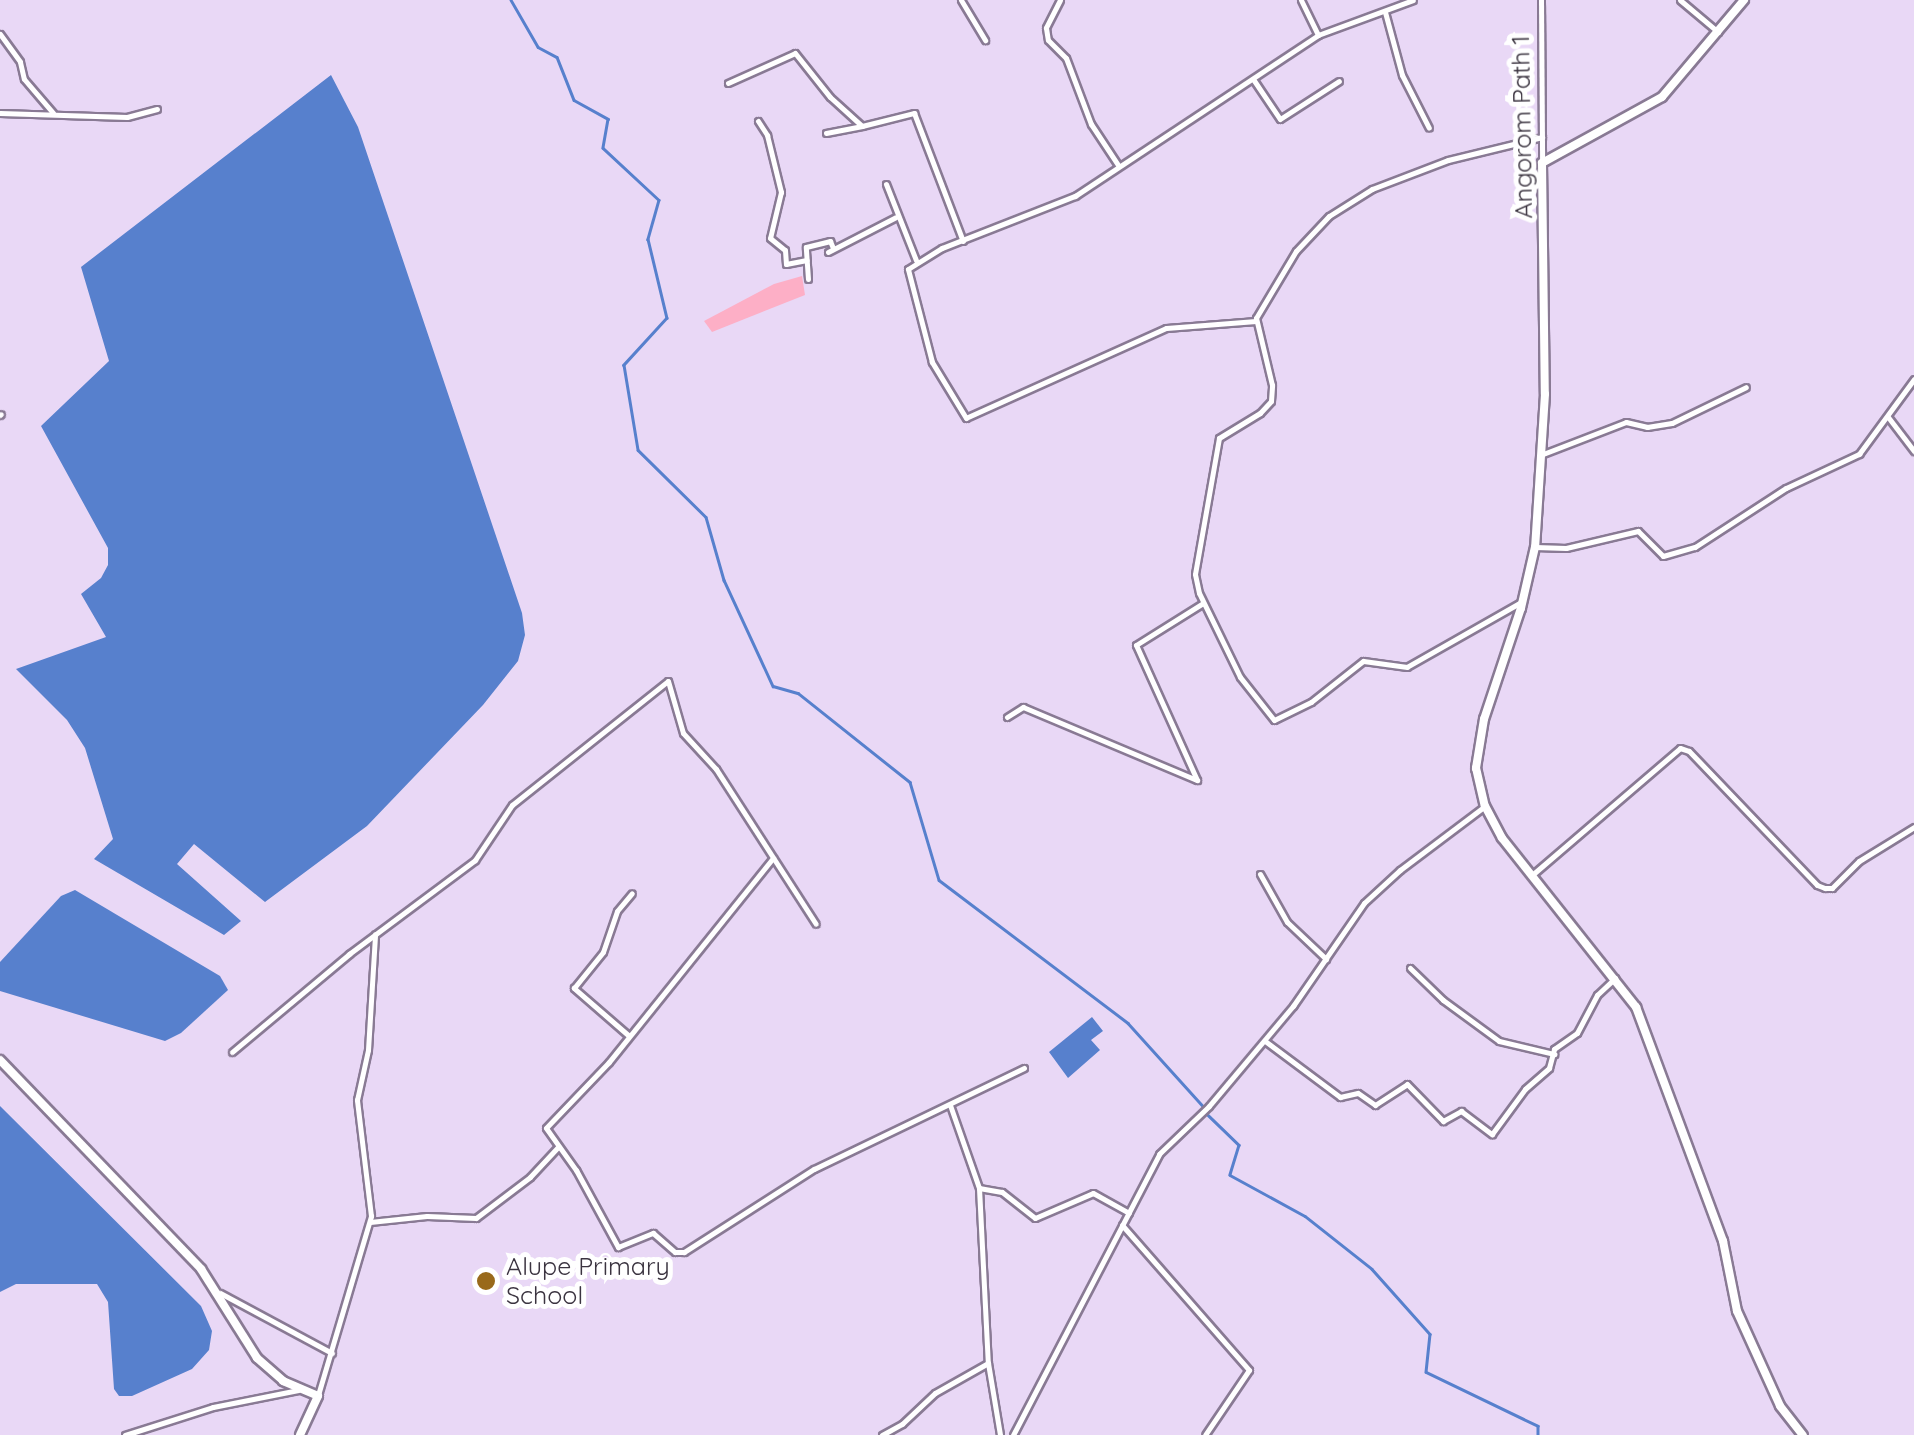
<!DOCTYPE html>
<html>
<head>
<meta charset="utf-8">
<style>
  body { margin:0 }
  #map { position:relative; width:1914px; height:1435px; overflow:hidden; background:#e9d8f6; font-family:Quicksand,sans-serif }
  div>[style] { position:absolute }
  [style*='--x'] { left:calc(var(--x)*1px); top:calc(var(--y)*1px); width:calc(var(--w)*1px); rotate:calc(var(--a)*1deg) }
  .green>* { inset:0; background:#fdafc6 }
  .water>* { inset:0; background:#5780cd }
  .stream>* { height:2.5px; margin:-1.25px; padding:0 1.25px; transform-origin:1.25px; border-radius:1.25px; background:#5780cd }
  .roads { filter:drop-shadow(2px 0 #897a94) drop-shadow(-2px 0 #897a94) drop-shadow(0 2px #897a94) drop-shadow(0 -2px #897a94) }
  .street>* { height:5px; margin:-2.5px; padding:0 2.5px; transform-origin:2.5px; border-radius:2.5px; background:#fff }
  .secondary>* { height:8px; margin:-4px; padding:0 4px; transform-origin:4px; border-radius:4px; background:#fff }
  .dots>* { width:28px; height:28px; translate:-50% -50%; box-sizing:border-box; border:5px solid #fff; border-radius:50% }
  span { translate:-50% -50%; white-space:nowrap; text-align:center; line-height:1.15; -webkit-text-stroke:10px #fff; paint-order:stroke }
  .street-label { font-size:25px; color:#3b3440 }
  .poi-label { font-size:25px; color:#3b3440 }
  .left { translate:0 -50%; text-align:left }
</style>
</head>
<body>
<div id="map">
  <div class="green">
    <i style="clip-path:polygon(802px 276px,805px 295px,712px 332px,704px 321px,774px 284px)"></i>
  </div>
  <div class="water">
    <i style="clip-path:polygon(331px 75px,358px 127px,522px 613px,525px 635px,518px 661px,483px 705px,367px 826px,265px 902px,194px 844px,177px 864px,241px 921px,224px 935px,94px 859px,113px 839px,85px 748px,67px 720px,16px 669px,106px 637px,81px 594px,101px 578px,108px 565px,108px 548px,41px 426px,109px 361px,81px 267px)"></i>
    <i style="clip-path:polygon(75px 890px,220px 976px,228px 990px,181px 1033px,165px 1041px,0 991px,0 962px,61px 896px)"></i>
    <i style="clip-path:polygon(1092px 1017px,1103px 1031px,1091px 1040px,1100px 1050px,1068px 1078px,1049px 1052px)"></i>
    <i style="clip-path:polygon(0 1106px,201px 1306px,212px 1331px,209px 1350px,192px 1369px,132px 1396px,119px 1396px,114px 1389px,108px 1302px,97px 1284px,16px 1284px,0 1292px)"></i>
  </div>
  <div class="stream">
    <i style="--x:511;--y:0;--w:54;--a:60.1"></i>
    <i style="--x:538;--y:47;--w:21;--a:28"></i>
    <i style="--x:557;--y:57;--w:46;--a:68.4"></i>
    <i style="--x:574;--y:100;--w:39;--a:29"></i>
    <i style="--x:608;--y:119;--w:29;--a:100"></i>
    <i style="--x:603;--y:148;--w:76;--a:42.9"></i>
    <i style="--x:659;--y:200;--w:41;--a:105.8"></i>
    <i style="--x:648;--y:239;--w:81;--a:76.5"></i>
    <i style="--x:667;--y:318;--w:64;--a:132.5"></i>
    <i style="--x:624;--y:365;--w:86;--a:80.6"></i>
    <i style="--x:638;--y:450;--w:95;--a:44.6"></i>
    <i style="--x:706;--y:517;--w:66;--a:74.1"></i>
    <i style="--x:724;--y:580;--w:117;--a:65.2"></i>
    <i style="--x:773;--y:686;--w:26;--a:16"></i>
    <i style="--x:798;--y:693;--w:143;--a:38.5"></i>
    <i style="--x:910;--y:782;--w:102;--a:73.5"></i>
    <i style="--x:939;--y:880;--w:237;--a:37.1"></i>
    <i style="--x:1128;--y:1023;--w:113;--a:47.9"></i>
    <i style="--x:1208;--y:1115;--w:43;--a:44.1"></i>
    <i style="--x:1239;--y:1145;--w:31;--a:107"></i>
    <i style="--x:1230;--y:1175;--w:85;--a:28.7"></i>
    <i style="--x:1305;--y:1216;--w:85;--a:38.3"></i>
    <i style="--x:1372;--y:1269;--w:87;--a:48.3"></i>
    <i style="--x:1430;--y:1334;--w:38;--a:96"></i>
    <i style="--x:1426;--y:1372;--w:124;--a:25.7"></i>
    <i style="--x:1538;--y:1426;--w:9;--a:90"></i>
  </div>
  <div class="roads">
    <div class="street">
      <i style="--x:961;--y:0;--w:47;--a:59"></i>
      <i style="--x:1060;--y:0;--w:31;--a:117"></i>
      <i style="--x:1046;--y:28;--w:12;--a:81"></i>
      <i style="--x:1048;--y:40;--w:25;--a:45"></i>
      <i style="--x:1066;--y:58;--w:71;--a:69.3"></i>
      <i style="--x:1091;--y:124;--w:49;--a:56.6"></i>
      <i style="--x:1301;--y:0;--w:39;--a:64"></i>
      <i style="--x:1318;--y:35;--w:101;--a:-20.2"></i>
      <i style="--x:1541;--y:0;--w:162;--a:89.6"></i>
      <i style="--x:1680;--y:0;--w:50;--a:40.1"></i>
      <i style="--x:1385;--y:12;--w:65;--a:74.9"></i>
      <i style="--x:1402;--y:75;--w:59;--a:63"></i>
      <i style="--x:0;--y:34;--w:34;--a:54"></i>
      <i style="--x:20;--y:62;--w:17;--a:77"></i>
      <i style="--x:24;--y:79;--w:45;--a:49.5"></i>
      <i style="--x:1253;--y:79;--w:48;--a:56"></i>
      <i style="--x:1280;--y:119;--w:70;--a:-32.8"></i>
      <i style="--x:728;--y:83;--w:73;--a:-24.1"></i>
      <i style="--x:795;--y:53;--w:56;--a:51.5"></i>
      <i style="--x:830;--y:97;--w:43;--a:42.2"></i>
      <i style="--x:862;--y:126;--w:54;--a:-14"></i>
      <i style="--x:914;--y:113;--w:137;--a:69.1"></i>
      <i style="--x:0;--y:113;--w:127;--a:1.8"></i>
      <i style="--x:127;--y:117;--w:31;--a:-15"></i>
      <i style="--x:758;--y:121;--w:17;--a:57"></i>
      <i style="--x:767;--y:135;--w:59;--a:76.2"></i>
      <i style="--x:781;--y:192;--w:47;--a:103.4"></i>
      <i style="--x:770;--y:238;--w:19;--a:39"></i>
      <i style="--x:785;--y:250;--w:14;--a:86"></i>
      <i style="--x:786;--y:264;--w:21;--a:-11"></i>
      <i style="--x:826;--y:133;--w:37;--a:-11"></i>
      <i style="--x:886;--y:184;--w:82;--a:68.5"></i>
      <i style="--x:828;--y:252;--w:76;--a:-27.2"></i>
      <i style="--x:808;--y:279;--w:32;--a:-94"></i>
      <i style="--x:806;--y:247;--w:25;--a:-14"></i>
      <i style="--x:830;--y:241;--w:8;--a:67"></i>
      <i style="--x:1256;--y:321;--w:90;--a:175.6"></i>
      <i style="--x:1166;--y:328;--w:219;--a:155.8"></i>
      <i style="--x:966;--y:418;--w:66;--a:-121.3"></i>
      <i style="--x:932;--y:362;--w:96;--a:-104.5"></i>
      <i style="--x:908;--y:269;--w:40;--a:-32"></i>
      <i style="--x:942;--y:248;--w:143;--a:-21.4"></i>
      <i style="--x:1075;--y:196;--w:291;--a:-33.5"></i>
      <i style="--x:0;--y:415;--w:1;--a:-45"></i>
      <i style="--x:1888;--y:417;--w:43;--a:52.6"></i>
      <i style="--x:1543;--y:454;--w:89;--a:-21.1"></i>
      <i style="--x:1626;--y:422;--w:22;--a:13"></i>
      <i style="--x:1647;--y:427;--w:25;--a:-9"></i>
      <i style="--x:1672;--y:423;--w:82;--a:-25.9"></i>
      <i style="--x:1535;--y:547;--w:31;--a:2"></i>
      <i style="--x:1566;--y:548;--w:74;--a:-13.3"></i>
      <i style="--x:1638;--y:531;--w:35;--a:45"></i>
      <i style="--x:1663;--y:556;--w:33;--a:-16"></i>
      <i style="--x:1695;--y:547;--w:108;--a:-33"></i>
      <i style="--x:1786;--y:488;--w:81;--a:-25"></i>
      <i style="--x:1859;--y:454;--w:93;--a:-53.7"></i>
      <i style="--x:1523;--y:601;--w:133;--a:150.4"></i>
      <i style="--x:1407;--y:667;--w:44;--a:-172.2"></i>
      <i style="--x:1363;--y:661;--w:66;--a:141.7"></i>
      <i style="--x:1311;--y:702;--w:41;--a:154.1"></i>
      <i style="--x:1274;--y:720;--w:55;--a:-128.3"></i>
      <i style="--x:1240;--y:677;--w:93;--a:-116"></i>
      <i style="--x:1199;--y:593;--w:19;--a:-102"></i>
      <i style="--x:1195;--y:574;--w:138;--a:-80"></i>
      <i style="--x:1219;--y:438;--w:48;--a:-31.4"></i>
      <i style="--x:1260;--y:413;--w:16;--a:-47"></i>
      <i style="--x:1271;--y:401;--w:16;--a:-86"></i>
      <i style="--x:1272;--y:385;--w:69;--a:-103.4"></i>
      <i style="--x:1256;--y:318;--w:78;--a:-59.2"></i>
      <i style="--x:1296;--y:251;--w:48;--a:-46.7"></i>
      <i style="--x:1329;--y:216;--w:51;--a:-32.1"></i>
      <i style="--x:1372;--y:189;--w:81;--a:-20.9"></i>
      <i style="--x:1448;--y:160;--w:97;--a:-13.7"></i>
      <i style="--x:1007;--y:717;--w:19;--a:-32"></i>
      <i style="--x:1023;--y:707;--w:189;--a:22.8"></i>
      <i style="--x:1197;--y:780;--w:148;--a:-114.3"></i>
      <i style="--x:1136;--y:645;--w:79;--a:-32.1"></i>
      <i style="--x:773;--y:858;--w:262;--a:128.8"></i>
      <i style="--x:609;--y:1062;--w:91;--a:133.7"></i>
      <i style="--x:546;--y:1128;--w:52;--a:54.5"></i>
      <i style="--x:576;--y:1170;--w:88;--a:61.4"></i>
      <i style="--x:618;--y:1247;--w:38;--a:-22"></i>
      <i style="--x:653;--y:1233;--w:29;--a:41"></i>
      <i style="--x:675;--y:1252;--w:9;--a:0"></i>
      <i style="--x:684;--y:1252;--w:154;--a:-32.6"></i>
      <i style="--x:814;--y:1169;--w:233;--a:-25.7"></i>
      <i style="--x:1260;--y:874;--w:55;--a:60.6"></i>
      <i style="--x:1287;--y:922;--w:54;--a:43.5"></i>
      <i style="--x:1532;--y:875;--w:195;--a:-40.6"></i>
      <i style="--x:1680;--y:748;--w:9;--a:18"></i>
      <i style="--x:1689;--y:751;--w:185;--a:46.3"></i>
      <i style="--x:1817;--y:885;--w:9;--a:21"></i>
      <i style="--x:1825;--y:888;--w:7;--a:0"></i>
      <i style="--x:1832;--y:888;--w:38;--a:-45"></i>
      <i style="--x:1859;--y:861;--w:65;--a:-31.7"></i>
      <i style="--x:1410;--y:968;--w:46;--a:44.1"></i>
      <i style="--x:1443;--y:1000;--w:69;--a:36.2"></i>
      <i style="--x:1499;--y:1041;--w:57;--a:13.3"></i>
      <i style="--x:628;--y:1035;--w:72;--a:-139"></i>
      <i style="--x:574;--y:988;--w:46;--a:-51.1"></i>
      <i style="--x:603;--y:952;--w:43;--a:-71.1"></i>
      <i style="--x:617;--y:911;--w:23;--a:-50"></i>
      <i style="--x:1265;--y:1041;--w:94;--a:36.7"></i>
      <i style="--x:1340;--y:1097;--w:18;--a:-13"></i>
      <i style="--x:1358;--y:1093;--w:21;--a:35"></i>
      <i style="--x:1375;--y:1105;--w:38;--a:-33"></i>
      <i style="--x:1407;--y:1084;--w:52;--a:45.8"></i>
      <i style="--x:1443;--y:1121;--w:21;--a:-29"></i>
      <i style="--x:1461;--y:1111;--w:39;--a:37"></i>
      <i style="--x:1492;--y:1134;--w:56;--a:-53.7"></i>
      <i style="--x:1525;--y:1089;--w:32;--a:-41"></i>
      <i style="--x:1549;--y:1068;--w:20;--a:-75"></i>
      <i style="--x:1554;--y:1049;--w:28;--a:-35"></i>
      <i style="--x:1577;--y:1033;--w:43;--a:-62.2"></i>
      <i style="--x:1597;--y:995;--w:25;--a:-43"></i>
      <i style="--x:232;--y:1052;--w:153;--a:-39.9"></i>
      <i style="--x:349;--y:954;--w:157;--a:-36.7"></i>
      <i style="--x:475;--y:860;--w:66;--a:-56.1"></i>
      <i style="--x:512;--y:805;--w:199;--a:-38.5"></i>
      <i style="--x:668;--y:681;--w:54;--a:73.9"></i>
      <i style="--x:683;--y:733;--w:49;--a:47.5"></i>
      <i style="--x:716;--y:769;--w:184;--a:57.2"></i>
      <i style="--x:950;--y:1105;--w:88;--a:70.7"></i>
      <i style="--x:979;--y:1188;--w:175;--a:87.1"></i>
      <i style="--x:988;--y:1363;--w:73;--a:80.5"></i>
      <i style="--x:979;--y:1188;--w:23;--a:10"></i>
      <i style="--x:1002;--y:1192;--w:42;--a:38.2"></i>
      <i style="--x:1035;--y:1218;--w:63;--a:-23.3"></i>
      <i style="--x:1093;--y:1193;--w:41;--a:29.1"></i>
      <i style="--x:370;--y:1222;--w:57;--a:-6"></i>
      <i style="--x:427;--y:1216;--w:49;--a:2.3"></i>
      <i style="--x:476;--y:1218;--w:68;--a:-37.2"></i>
      <i style="--x:530;--y:1177;--w:40;--a:-47"></i>
      <i style="--x:1122;--y:1225;--w:193;--a:48.8"></i>
      <i style="--x:1249;--y:1370;--w:78;--a:124.1"></i>
      <i style="--x:220;--y:1293;--w:127;--a:28.2"></i>
      <i style="--x:318;--y:1395;--w:187;--a:-73.5"></i>
      <i style="--x:371;--y:1216;--w:117;--a:-96.9"></i>
      <i style="--x:357;--y:1100;--w:51;--a:-77.6"></i>
      <i style="--x:368;--y:1050;--w:116;--a:-86.5"></i>
      <i style="--x:125;--y:1435;--w:92;--a:-17.7"></i>
      <i style="--x:213;--y:1407;--w:87;--a:-11.3"></i>
      <i style="--x:882;--y:1435;--w:23;--a:-29"></i>
      <i style="--x:902;--y:1424;--w:45;--a:-43.2"></i>
      <i style="--x:935;--y:1393;--w:61;--a:-29.5"></i>
      <i style="--x:1013;--y:1435;--w:317;--a:-62.5"></i>
      <i style="--x:1159;--y:1154;--w:69;--a:-43.8"></i>
      <i style="--x:1209;--y:1106;--w:131;--a:-50"></i>
      <i style="--x:1293;--y:1006;--w:125;--a:-55.4"></i>
      <i style="--x:1364;--y:903;--w:49;--a:-42.5"></i>
      <i style="--x:1400;--y:870;--w:106;--a:-37"></i>
    </div>
    <div class="secondary">
      <i style="--x:1744;--y:0;--w:127;--a:130.2"></i>
      <i style="--x:1662;--y:97;--w:137;--a:151.2"></i>
      <i style="--x:1542;--y:163;--w:231;--a:89.3"></i>
      <i style="--x:1545;--y:394;--w:153;--a:93.7"></i>
      <i style="--x:1535;--y:547;--w:63;--a:102.9"></i>
      <i style="--x:1521;--y:608;--w:117;--a:108.4"></i>
      <i style="--x:1484;--y:719;--w:50;--a:99.3"></i>
      <i style="--x:1476;--y:768;--w:39;--a:77"></i>
      <i style="--x:1485;--y:806;--w:36;--a:62"></i>
      <i style="--x:1502;--y:838;--w:216;--a:51.6"></i>
      <i style="--x:1636;--y:1007;--w:250;--a:69.6"></i>
      <i style="--x:1723;--y:1241;--w:71;--a:78.7"></i>
      <i style="--x:1737;--y:1311;--w:104;--a:65.6"></i>
      <i style="--x:1780;--y:1406;--w:37;--a:52"></i>
      <i style="--x:0;--y:1060;--w:290;--a:46.1"></i>
      <i style="--x:201;--y:1269;--w:105;--a:57.8"></i>
      <i style="--x:257;--y:1358;--w:35;--a:41"></i>
      <i style="--x:283;--y:1381;--w:38;--a:23"></i>
      <i style="--x:318;--y:1396;--w:43;--a:114.8"></i>
    </div>
  </div>
  <div class="dots">
    <i style="left:486px;top:1281px;background:#99691b"></i>
  </div>
  <div class="street-label">
    <span style="left:1522px;top:127px;rotate:-91deg">Angorom Path 1</span>
  </div>
  <div class="poi-label">
    <span class="left" style="left:506px;top:1281px">Alupe Primary<br>School</span>
  </div>
</div>
</body>
</html>
